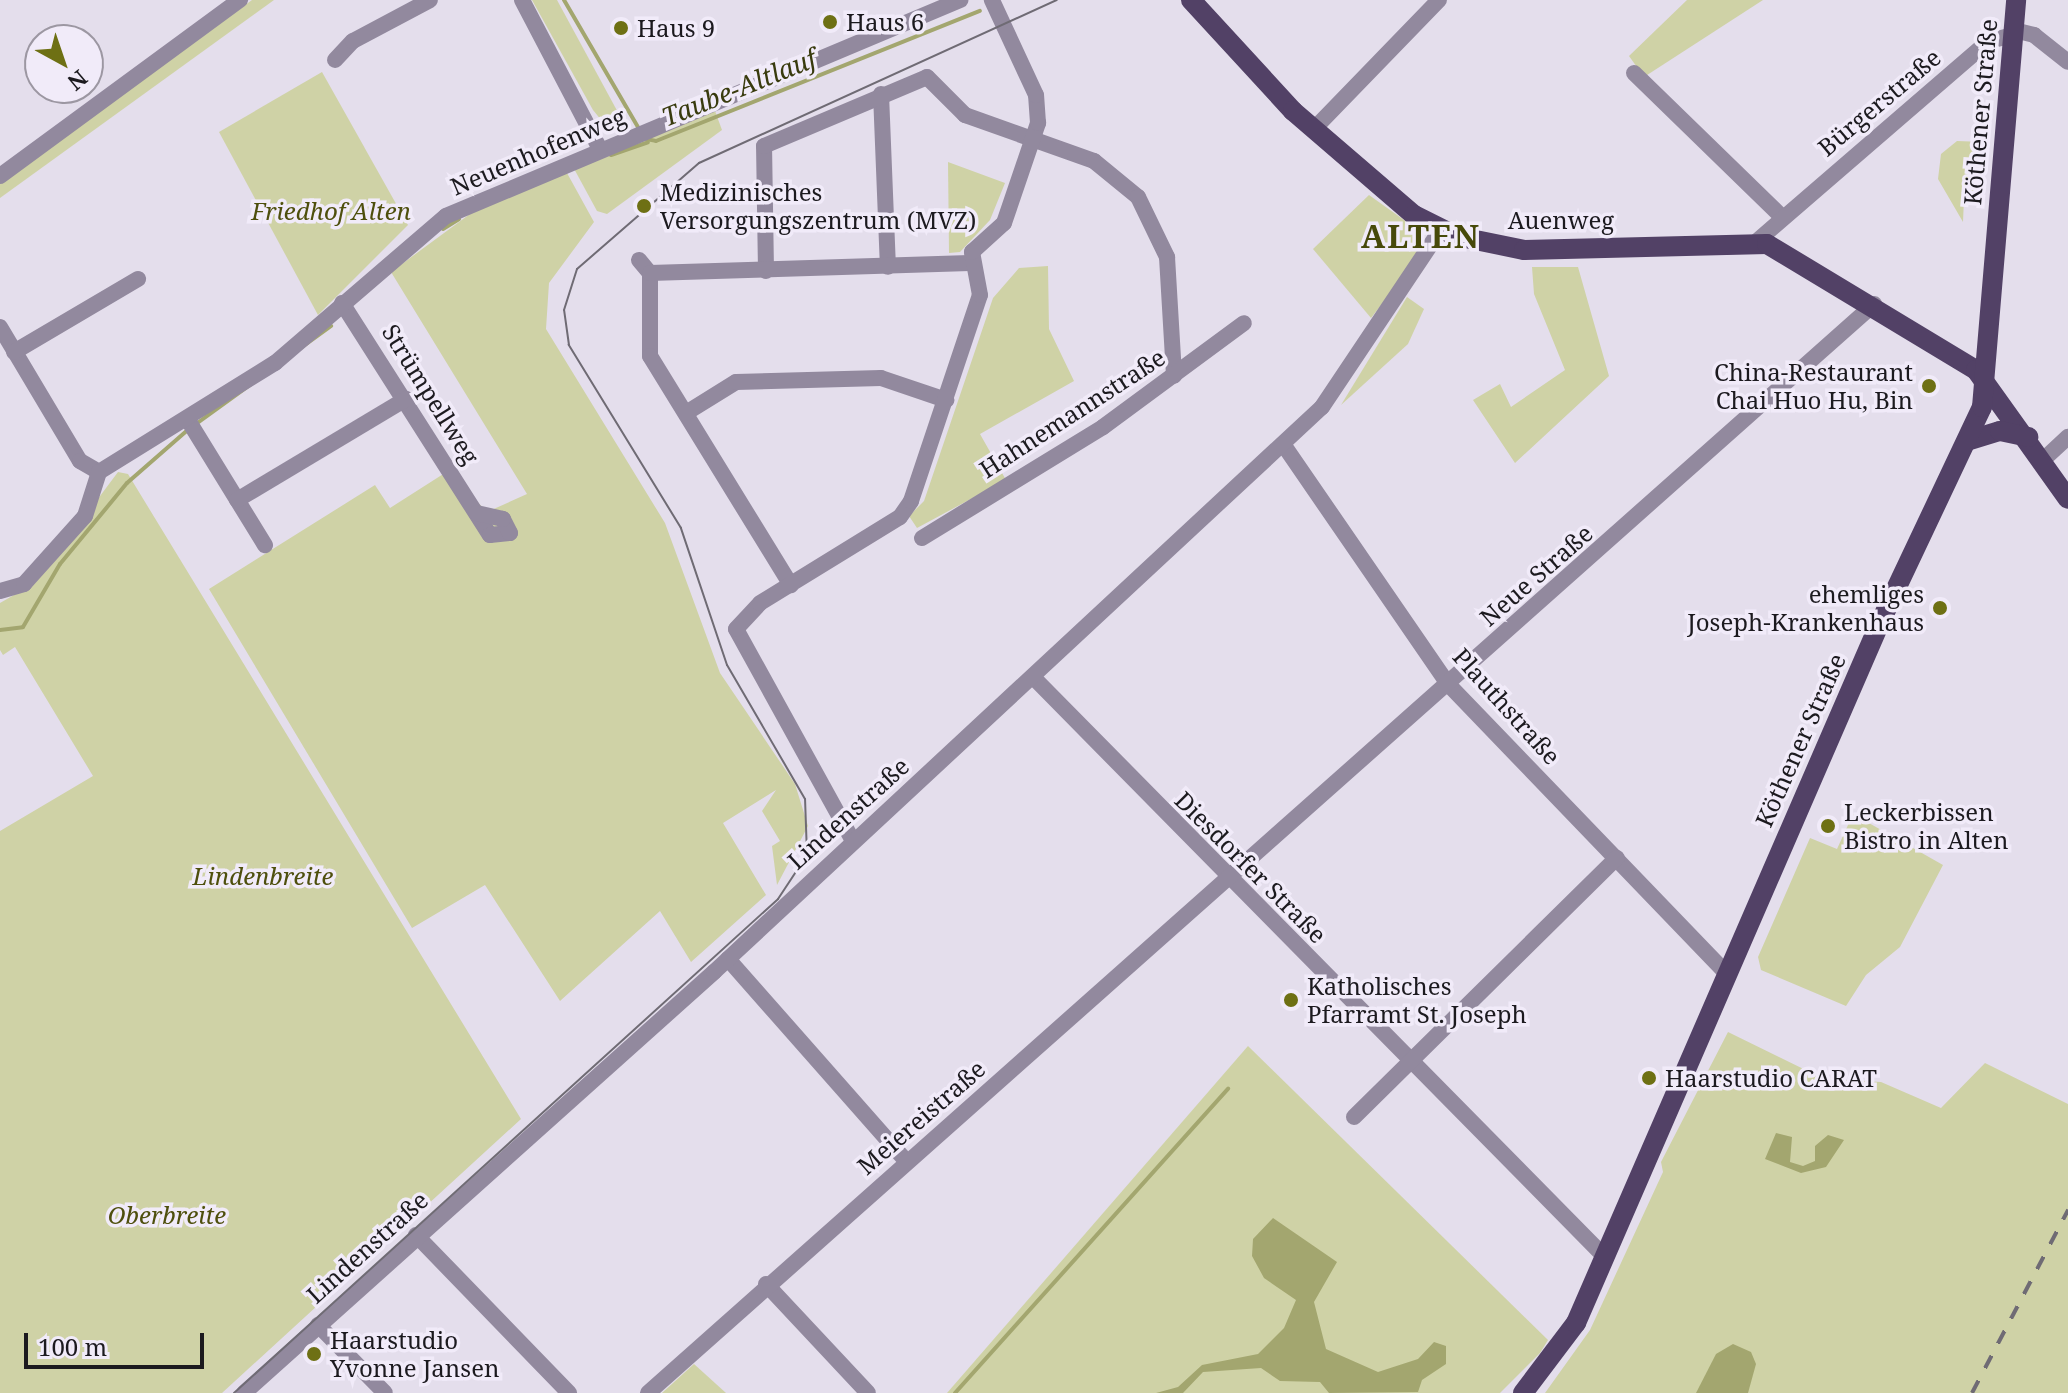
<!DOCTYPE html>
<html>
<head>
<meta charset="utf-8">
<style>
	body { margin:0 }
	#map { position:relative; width:2068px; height:1393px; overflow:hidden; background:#e4deec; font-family:"Noto Serif",serif }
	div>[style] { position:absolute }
	.green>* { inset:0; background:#cfd2a6 }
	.water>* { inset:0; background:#a3a66f }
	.stream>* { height:4px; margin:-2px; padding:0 2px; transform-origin:2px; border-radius:2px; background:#a3a66f }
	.minor>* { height:16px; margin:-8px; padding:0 8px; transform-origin:8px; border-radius:8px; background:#92899e }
	.major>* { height:20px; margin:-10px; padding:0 10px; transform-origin:10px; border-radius:10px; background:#524166 }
	.tram>* { height:2px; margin:-1px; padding:0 1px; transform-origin:1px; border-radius:1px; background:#6f6b74 }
	.rail>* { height:4px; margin-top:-2px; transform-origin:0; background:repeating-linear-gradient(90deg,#6f6b74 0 14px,transparent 0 28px) }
	.dots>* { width:22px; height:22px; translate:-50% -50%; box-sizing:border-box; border:4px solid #f1ebf9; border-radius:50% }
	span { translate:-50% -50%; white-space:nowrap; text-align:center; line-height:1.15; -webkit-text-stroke:7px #f1ebf9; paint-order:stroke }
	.poi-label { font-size:24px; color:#1c1a1f }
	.left { translate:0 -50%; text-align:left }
	.right { translate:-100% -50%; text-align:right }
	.street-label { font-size:24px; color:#1c1a1f }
	.park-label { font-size:24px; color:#4e4f0d; font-style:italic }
	.water-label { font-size:26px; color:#393b0e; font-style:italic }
	.district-label { font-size:32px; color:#47490a; font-weight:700; letter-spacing:2px }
	.north { position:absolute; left:24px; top:24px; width:80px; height:80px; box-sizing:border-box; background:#f1ebf9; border:2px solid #9c97a2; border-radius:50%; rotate:140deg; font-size:22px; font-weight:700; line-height:32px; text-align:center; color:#1c1a1f }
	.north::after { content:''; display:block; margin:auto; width:28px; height:36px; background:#6e7014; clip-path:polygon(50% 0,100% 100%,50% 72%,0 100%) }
	.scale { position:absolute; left:24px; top:1333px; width:180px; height:36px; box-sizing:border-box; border:4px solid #1c1a1f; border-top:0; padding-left:10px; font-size:24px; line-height:28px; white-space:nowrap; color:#1c1a1f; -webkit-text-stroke:6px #f1ebf9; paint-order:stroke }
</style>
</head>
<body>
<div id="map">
	<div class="green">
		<i style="clip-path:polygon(252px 0,274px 0,0 198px,0 184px)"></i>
		<i style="clip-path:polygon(532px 0,557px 0,627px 129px,606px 126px,593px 110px)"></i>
		<i style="clip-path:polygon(1687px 0,1763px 0,1644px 77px,1629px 56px)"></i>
		<i style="clip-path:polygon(322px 72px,408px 225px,318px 315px,219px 132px)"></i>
		<i style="clip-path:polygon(715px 111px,722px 130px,607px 214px,597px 211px,572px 165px)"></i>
		<i style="clip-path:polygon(1957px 141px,1984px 142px,1984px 199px,1964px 199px,1963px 222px,1938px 179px,1941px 154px)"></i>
		<i style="clip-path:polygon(948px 162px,1005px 183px,990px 220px,960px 252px,949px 253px)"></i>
		<i style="clip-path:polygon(567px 173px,594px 222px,549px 283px,546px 329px,665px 523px,720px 673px,795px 784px,808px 826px,777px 885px,772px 846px,780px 841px,762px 811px,776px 790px,723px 823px,766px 895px,691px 962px,660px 911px,560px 1001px,485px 885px,412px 928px,209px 589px,375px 485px,390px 508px,448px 471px,487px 512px,527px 494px,391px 272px,474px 211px)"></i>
		<i style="clip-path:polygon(1369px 195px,1418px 230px,1423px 251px,1371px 318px,1313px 249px)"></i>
		<i style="clip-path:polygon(1048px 266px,1049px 329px,1074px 381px,980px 434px,1006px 480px,917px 528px,909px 516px,924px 501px,993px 298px,1019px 268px)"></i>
		<i style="clip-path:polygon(1532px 267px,1578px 267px,1609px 376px,1515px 463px,1473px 400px,1500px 384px,1511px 407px,1565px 370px,1534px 294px)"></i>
		<i style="clip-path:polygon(1407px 297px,1424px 309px,1408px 344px,1341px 405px)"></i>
		<i style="clip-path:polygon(118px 472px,128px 474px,521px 1119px,222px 1393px,0 1393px,0 831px,93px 776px,15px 647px,3px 655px,0 650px,0 603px,35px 583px)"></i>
		<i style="clip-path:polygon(1853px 814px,1943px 865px,1900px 947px,1866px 975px,1846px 1006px,1761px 970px,1758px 957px,1810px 838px,1837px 849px)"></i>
		<i style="clip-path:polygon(1728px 1032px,1824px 1079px,1881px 1082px,1941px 1108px,1985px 1063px,2068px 1104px,2068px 1393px,1545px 1393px,1590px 1330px,1663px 1172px,1661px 1162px)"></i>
		<i style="clip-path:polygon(1248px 1046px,1548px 1340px,1540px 1353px,1500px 1393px,947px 1393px)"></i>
		<i style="clip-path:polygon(694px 1364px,726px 1393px,662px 1393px)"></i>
	</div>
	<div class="water">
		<i style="clip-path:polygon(1776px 1133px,1792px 1137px,1790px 1162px,1803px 1166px,1815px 1161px,1815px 1146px,1828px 1135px,1844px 1140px,1826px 1167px,1801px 1173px,1765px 1159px)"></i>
		<i style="clip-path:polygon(1273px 1218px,1337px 1262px,1314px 1302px,1326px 1349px,1378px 1372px,1418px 1359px,1434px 1342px,1446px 1346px,1446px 1364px,1422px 1380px,1418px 1392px,1329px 1393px,1320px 1382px,1280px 1381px,1261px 1368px,1203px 1372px,1183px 1393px,1156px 1393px,1178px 1387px,1202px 1365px,1258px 1354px,1284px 1328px,1296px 1300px,1264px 1278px,1252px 1256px,1253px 1239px)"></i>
		<i style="clip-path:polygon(1733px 1344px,1751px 1352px,1756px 1364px,1748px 1393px,1696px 1393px,1716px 1354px)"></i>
	</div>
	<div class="stream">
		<i style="left:564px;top:0;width:149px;rotate:59.8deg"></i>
		<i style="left:646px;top:139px;width:10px;rotate:11deg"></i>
		<i style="left:656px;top:141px;width:349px;rotate:-21.9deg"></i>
		<i style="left:611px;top:155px;width:39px;rotate:-19deg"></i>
		<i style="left:443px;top:229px;width:19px;rotate:-32deg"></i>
		<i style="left:196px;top:424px;width:167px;rotate:-36deg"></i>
		<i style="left:0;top:630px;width:23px;rotate:-7deg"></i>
		<i style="left:23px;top:627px;width:73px;rotate:-59.6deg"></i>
		<i style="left:60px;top:564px;width:105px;rotate:-50.4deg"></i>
		<i style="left:127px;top:483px;width:82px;rotate:-41.1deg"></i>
		<i style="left:955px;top:1393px;width:409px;rotate:-48.1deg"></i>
	</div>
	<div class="minor">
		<i style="left:522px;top:0;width:168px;rotate:62.4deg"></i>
		<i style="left:2014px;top:30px;width:21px;rotate:14deg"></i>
		<i style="left:2034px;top:35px;width:43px;rotate:38.5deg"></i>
		<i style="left:335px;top:60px;width:26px;rotate:-47deg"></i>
		<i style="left:353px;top:41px;width:87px;rotate:-28deg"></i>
		<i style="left:1634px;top:73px;width:205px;rotate:44.2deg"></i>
		<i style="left:881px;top:94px;width:173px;rotate:87.7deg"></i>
		<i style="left:1313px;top:130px;width:181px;rotate:-45.9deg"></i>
		<i style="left:0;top:176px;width:298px;rotate:-36.3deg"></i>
		<i style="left:1757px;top:241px;width:306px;rotate:-40.8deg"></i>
		<i style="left:1989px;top:41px;width:25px;rotate:-14deg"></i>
		<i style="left:639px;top:260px;width:17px;rotate:50deg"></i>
		<i style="left:766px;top:271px;width:125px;rotate:-90.9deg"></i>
		<i style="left:764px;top:146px;width:177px;rotate:-22.9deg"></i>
		<i style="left:927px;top:77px;width:54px;rotate:45deg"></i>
		<i style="left:965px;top:115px;width:137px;rotate:19.6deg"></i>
		<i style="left:1094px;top:161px;width:57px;rotate:39.3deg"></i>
		<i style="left:1138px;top:197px;width:67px;rotate:64.2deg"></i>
		<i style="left:1167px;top:257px;width:119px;rotate:86.6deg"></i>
		<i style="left:650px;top:273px;width:83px;rotate:90deg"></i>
		<i style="left:650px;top:356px;width:269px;rotate:58.4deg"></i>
		<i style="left:650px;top:273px;width:320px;rotate:-1.8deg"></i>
		<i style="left:342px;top:303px;width:275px;rotate:57.5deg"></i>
		<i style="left:490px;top:535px;width:20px;rotate:-6deg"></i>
		<i style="left:510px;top:533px;width:16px;rotate:-117deg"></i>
		<i style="left:503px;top:519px;width:27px;rotate:-167deg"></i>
		<i style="left:0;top:327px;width:156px;rotate:59.2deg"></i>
		<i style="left:80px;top:461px;width:22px;rotate:30deg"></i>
		<i style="left:14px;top:352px;width:144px;rotate:-30.5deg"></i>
		<i style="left:686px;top:413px;width:59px;rotate:-31.8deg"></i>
		<i style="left:736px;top:382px;width:145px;rotate:-1.6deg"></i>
		<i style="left:881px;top:378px;width:69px;rotate:18.7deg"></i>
		<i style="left:188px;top:420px;width:147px;rotate:58.4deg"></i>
		<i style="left:1283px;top:444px;width:291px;rotate:55.5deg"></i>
		<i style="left:1448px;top:684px;width:402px;rotate:46.1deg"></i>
		<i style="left:2043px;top:460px;width:34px;rotate:-43deg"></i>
		<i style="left:99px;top:472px;width:207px;rotate:-31.8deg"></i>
		<i style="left:275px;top:363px;width:225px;rotate:-40.7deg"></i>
		<i style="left:446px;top:216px;width:558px;rotate:-22.79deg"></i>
		<i style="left:237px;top:500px;width:197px;rotate:-30.9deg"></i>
		<i style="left:922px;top:538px;width:212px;rotate:-31.5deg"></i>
		<i style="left:1103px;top:427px;width:175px;rotate:-36.4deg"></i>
		<i style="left:0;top:591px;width:25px;rotate:-16deg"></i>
		<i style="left:24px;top:584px;width:91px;rotate:-48.1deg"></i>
		<i style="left:85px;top:516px;width:46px;rotate:-72.3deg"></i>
		<i style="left:1033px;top:677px;width:815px;rotate:45.4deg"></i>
		<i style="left:853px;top:841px;width:242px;rotate:-118.9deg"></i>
		<i style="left:736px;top:629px;width:35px;rotate:-47deg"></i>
		<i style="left:760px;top:603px;width:164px;rotate:-31.6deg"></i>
		<i style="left:900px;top:517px;width:19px;rotate:-55deg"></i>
		<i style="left:911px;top:501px;width:217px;rotate:-71.5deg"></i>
		<i style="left:980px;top:295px;width:44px;rotate:-100.5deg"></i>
		<i style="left:972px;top:252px;width:43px;rotate:-42.2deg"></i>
		<i style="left:1004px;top:223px;width:106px;rotate:-71.2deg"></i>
		<i style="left:1038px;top:123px;width:28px;rotate:-94deg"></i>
		<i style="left:1036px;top:95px;width:105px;rotate:-114.9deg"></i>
		<i style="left:728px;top:959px;width:269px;rotate:48.6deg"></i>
		<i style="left:1354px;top:1117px;width:369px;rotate:-44.6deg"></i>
		<i style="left:416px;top:1235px;width:220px;rotate:45.9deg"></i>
		<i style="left:766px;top:1284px;width:149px;rotate:46.9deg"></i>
		<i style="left:318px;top:1325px;width:95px;rotate:45.4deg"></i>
		<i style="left:244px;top:1393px;width:631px;rotate:-41.85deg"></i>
		<i style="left:714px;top:972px;width:830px;rotate:-42.9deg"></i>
		<i style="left:1322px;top:407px;width:214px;rotate:-56.2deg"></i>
		<i style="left:648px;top:1393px;width:1640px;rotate:-41.61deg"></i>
	</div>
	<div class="major">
		<i style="left:1191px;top:0;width:151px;rotate:47.4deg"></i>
		<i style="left:1293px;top:111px;width:160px;rotate:40.7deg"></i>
		<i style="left:1414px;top:215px;width:47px;rotate:26.6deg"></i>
		<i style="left:1456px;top:236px;width:69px;rotate:11.6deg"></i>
		<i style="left:1524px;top:250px;width:243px;rotate:-1.4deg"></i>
		<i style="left:1767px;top:244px;width:244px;rotate:31.1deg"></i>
		<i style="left:1976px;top:370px;width:158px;rotate:54.5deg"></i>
		<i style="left:1967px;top:441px;width:34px;rotate:-17deg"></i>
		<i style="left:2000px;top:431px;width:29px;rotate:12deg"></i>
		<i style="left:1523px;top:1393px;width:88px;rotate:-52.9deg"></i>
		<i style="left:1576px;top:1323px;width:759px;rotate:-66.54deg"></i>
		<i style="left:1878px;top:627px;width:243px;rotate:-64.7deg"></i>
		<i style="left:1982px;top:407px;width:408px;rotate:-85.2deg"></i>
	</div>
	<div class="tram">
		<i style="left:234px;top:1393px;width:735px;rotate:-42.24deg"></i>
		<i style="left:778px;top:899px;width:53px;rotate:-56.6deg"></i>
		<i style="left:807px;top:855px;width:56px;rotate:-92deg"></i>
		<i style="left:805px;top:799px;width:155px;rotate:-120.2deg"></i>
		<i style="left:727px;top:665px;width:145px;rotate:-108.6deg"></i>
		<i style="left:681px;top:528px;width:215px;rotate:-121.5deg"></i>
		<i style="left:569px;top:345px;width:35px;rotate:-98deg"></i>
		<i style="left:564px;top:310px;width:43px;rotate:-72.4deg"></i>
		<i style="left:577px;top:269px;width:162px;rotate:-41deg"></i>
		<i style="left:699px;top:163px;width:393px;rotate:-24.5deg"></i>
	</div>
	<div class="rail">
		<i style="left:1972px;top:1393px;width:207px;rotate:-62.3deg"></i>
	</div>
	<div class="dots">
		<i style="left:830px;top:22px;background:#6e7014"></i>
		<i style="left:621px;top:28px;background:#6e7014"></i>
		<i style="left:644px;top:206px;background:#6e7014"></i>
		<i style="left:1929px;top:386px;background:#6e7014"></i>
		<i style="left:1940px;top:608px;background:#6e7014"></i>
		<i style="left:1828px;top:826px;background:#6e7014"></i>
		<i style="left:1291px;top:1000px;background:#6e7014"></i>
		<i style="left:1649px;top:1078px;background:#6e7014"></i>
		<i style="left:314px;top:1354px;background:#6e7014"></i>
	</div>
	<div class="poi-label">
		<span class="left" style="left:846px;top:22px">Haus 6</span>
		<span class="left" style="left:637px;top:28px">Haus 9</span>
		<span class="left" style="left:660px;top:206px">Medizinisches<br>Versorgungszentrum (MVZ)</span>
		<span class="right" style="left:1913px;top:386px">China-Restaurant<br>Chai Huo Hu, Bin</span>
		<span class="right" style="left:1924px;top:608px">ehemliges<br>Joseph-Krankenhaus</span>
		<span class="left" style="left:1844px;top:826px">Leckerbissen<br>Bistro in Alten</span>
		<span class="left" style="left:1307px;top:1000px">Katholisches<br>Pfarramt St. Joseph</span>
		<span class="left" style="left:1665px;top:1078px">Haarstudio CARAT</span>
		<span class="left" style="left:330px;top:1354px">Haarstudio<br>Yvonne Jansen</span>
	</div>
	<div class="street-label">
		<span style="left:1879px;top:102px;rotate:-40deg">Bürgerstraße</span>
		<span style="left:1980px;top:112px;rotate:-85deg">Köthener Straße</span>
		<span style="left:538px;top:151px;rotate:-23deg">Neuenhofenweg</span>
		<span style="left:1561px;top:220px">Auenweg</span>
		<span style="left:431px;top:394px;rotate:58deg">Strümpellweg</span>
		<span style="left:1072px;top:413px;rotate:-33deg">Hahnemannstraße</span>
		<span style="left:1536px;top:575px;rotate:-41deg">Neue Straße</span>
		<span style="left:1507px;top:706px;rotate:48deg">Plauthstraße</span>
		<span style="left:1800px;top:740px;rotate:-66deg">Köthener Straße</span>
		<span style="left:848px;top:813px;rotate:-42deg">Lindenstraße</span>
		<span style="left:1251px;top:867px;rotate:45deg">Diesdorfer Straße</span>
		<span style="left:921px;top:1117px;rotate:-41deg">Meiereistraße</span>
		<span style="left:367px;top:1247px;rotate:-42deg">Lindenstraße</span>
	</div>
	<div class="park-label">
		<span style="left:331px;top:211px">Friedhof Alten</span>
		<span style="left:263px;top:876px">Lindenbreite</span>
		<span style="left:167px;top:1215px">Oberbreite</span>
	</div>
	<div class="water-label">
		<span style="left:739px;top:88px;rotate:-22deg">Taube-Altlauf</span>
	</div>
	<div class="district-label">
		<span style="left:1421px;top:236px">ALTEN</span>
	</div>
	<div class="north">N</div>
	<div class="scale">100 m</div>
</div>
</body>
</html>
